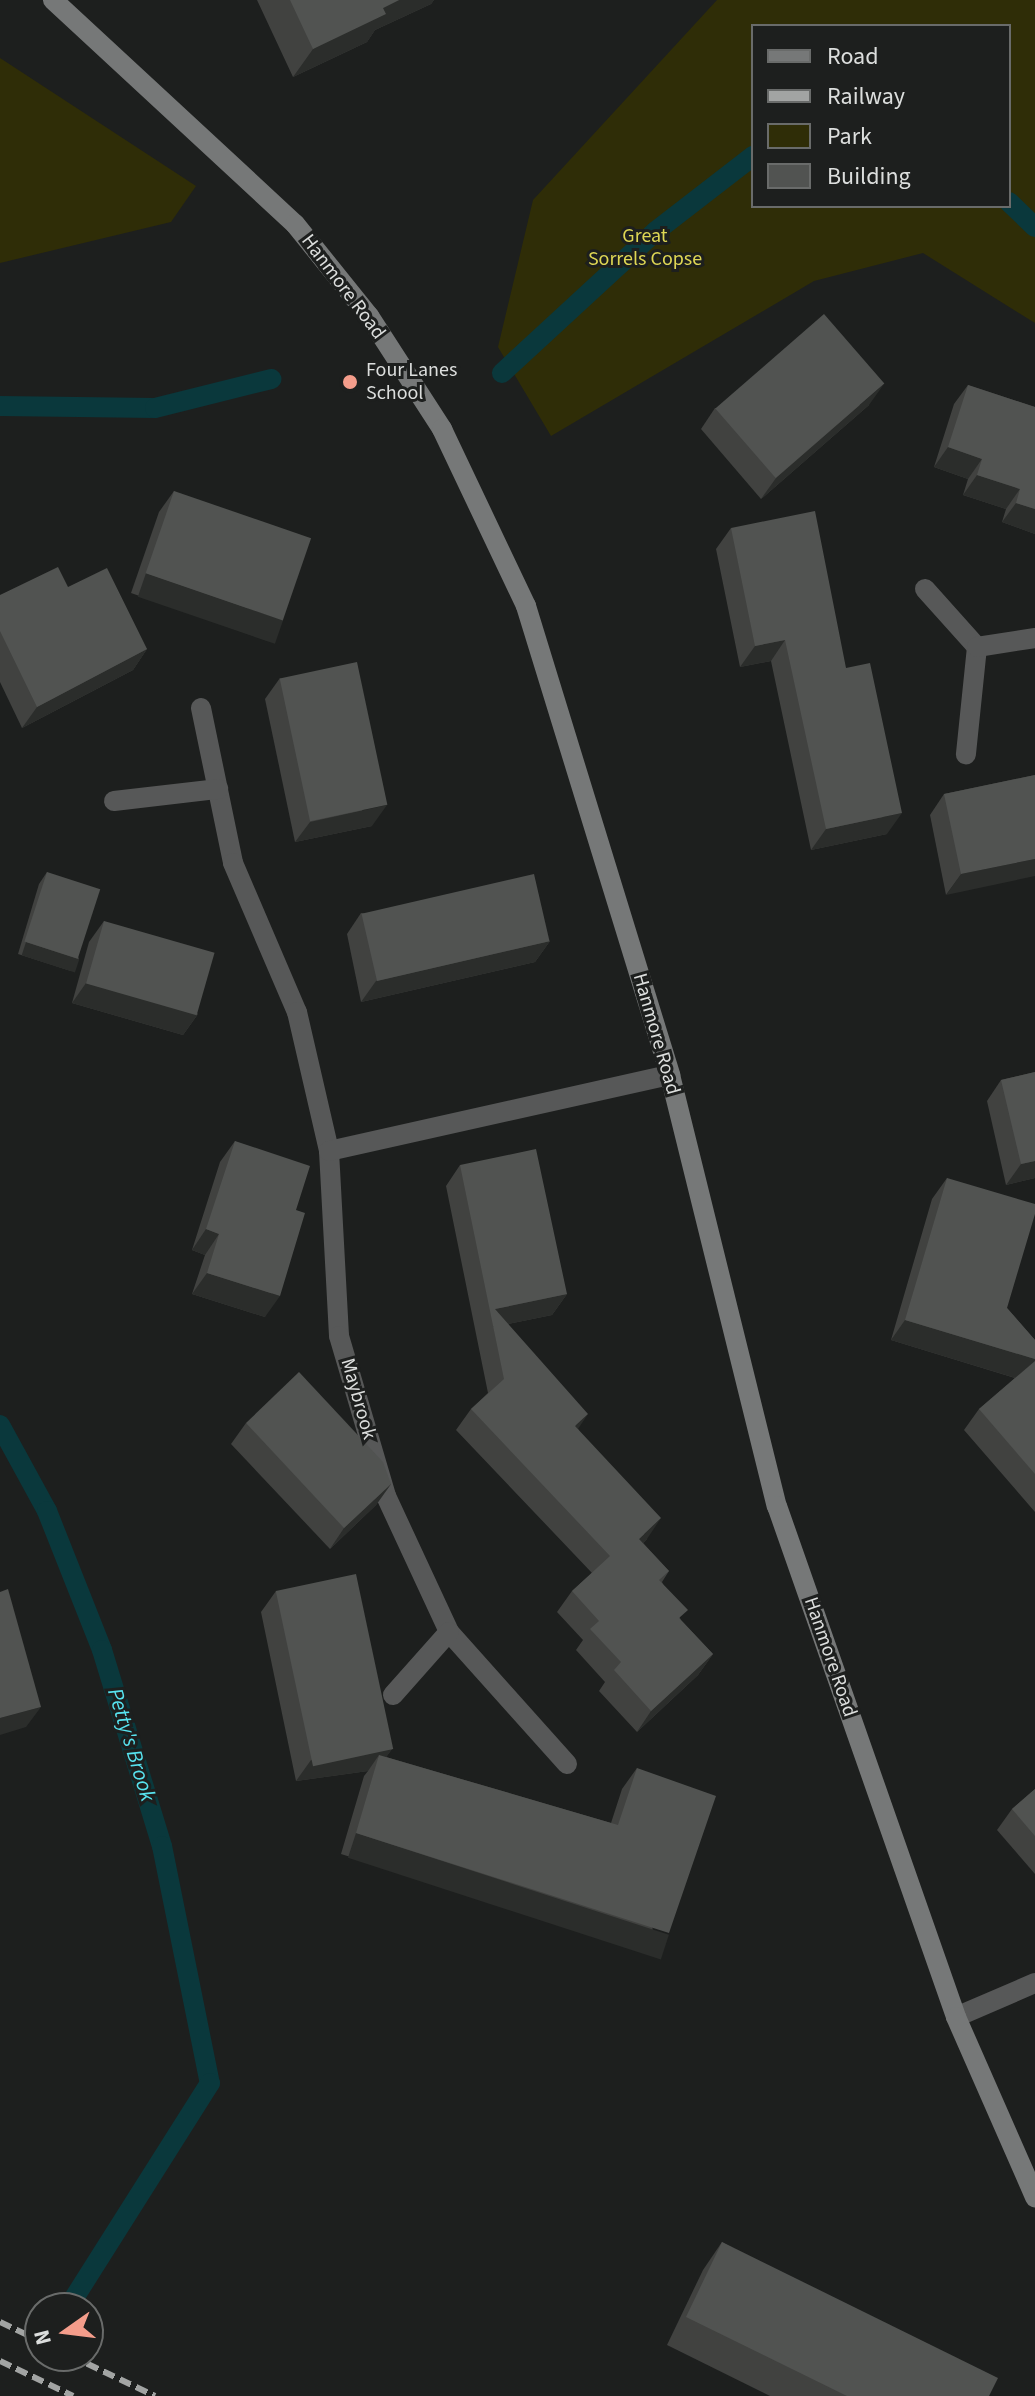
<!DOCTYPE html>
<html>
<head>
<meta charset="utf-8">
<style>
	body { margin:0 }
	#map { position:relative; width:1035px; height:2396px; overflow:hidden; background:#1d1f1e; font-family:"Source Sans 3",sans-serif }
	div>[style] { position:absolute }
	.green>* { inset:0; background:#2f2d07 }
	.stream>* { height:20px; margin:-10px; padding:0 10px; transform-origin:10px; border-radius:10px; background:#0a383c }
	.street>* { height:20px; margin:-10px; padding:0 10px; transform-origin:10px; border-radius:10px; background:#575858 }
	.secondary>* { height:20px; margin:-10px; padding:0 10px; transform-origin:10px; border-radius:10px; background:#767878 }
	.rail>* { height:6px; margin-top:-3px; transform-origin:0; background:repeating-linear-gradient(90deg,#a2a4a3 0 12px,transparent 0 18px) }
	.wall>* { inset:0; background:#414240 }
	.shaded-wall>* { inset:0; background:#2b2d2b; transform-origin:0 0 }
	.building>* { inset:0; background:#515351; transform-origin:0 0 }
	.dots>* { width:22px; height:22px; translate:-50% -50%; box-sizing:border-box; border:4px solid #1d1f1e; border-radius:50% }
	span { translate:-50% -50%; white-space:nowrap; text-align:center; line-height:1.15; -webkit-text-stroke:6px #1d1f1e; paint-order:stroke }
	.park-label { font-size:20px; color:#ded654 }
	.street-label { font-size:20px; color:#dcdedd }
	.poi-label { font-size:20px; color:#dcdedd }
	.left { translate:0 -50%; text-align:left }
	.water-label { font-size:22px; color:#57e3ef; font-style:italic }
	.legend { position:absolute; left:751px; top:24px; width:260px; height:184px; box-sizing:border-box; background:#1d1f1e; border:2px solid #696b6a; margin:0; padding:10px 14px; list-style:none; font-size:24px; color:#dcdedd }
	.legend li { display:flex; align-items:center; gap:16px; height:40px }
	.legend b { width:40px; border:2px solid #696b6a }
	.north { position:absolute; left:24px; top:2292px; width:80px; height:80px; box-sizing:border-box; background:#1d1f1e; border:2px solid #696b6a; border-radius:50%; rotate:256deg; font-size:22px; font-weight:700; line-height:32px; text-align:center; color:#dcdedd }
	.north::after { content:''; display:block; margin:auto; width:28px; height:36px; background:#f49d8b; clip-path:polygon(50% 0,100% 100%,50% 72%,0 100%) }
</style>
</head>
<body>
<div id="map">
	<div class="green">
		<i style="clip-path:polygon(evenodd,717px 0,1035px 0,1035px 323px,923px 253px,814px 281px,551px 436px,498px 347px,533px 200px,717px 0,753px 26px,1009px 26px,1009px 206px,753px 206px,753px 26px)"></i>
		<i style="clip-path:polygon(0 58px,196px 186px,171px 222px,0 263px)"></i>
	</div>
	<div class="stream">
		<i style="left:1009px;top:202px;width:36px;rotate:44deg"></i>
		<i style="left:502px;top:373px;width:209px;rotate:-42.7deg"></i>
		<i style="left:656px;top:231px;width:123px;rotate:-37.7deg"></i>
		<i style="left:0;top:406px;width:155px;rotate:0.7deg"></i>
		<i style="left:155px;top:408px;width:120px;rotate:-14deg"></i>
		<i style="left:0;top:1425px;width:98px;rotate:61.3deg"></i>
		<i style="left:47px;top:1511px;width:149px;rotate:68.4deg"></i>
		<i style="left:102px;top:1650px;width:205px;rotate:73deg"></i>
		<i style="left:162px;top:1846px;width:242px;rotate:78.6deg"></i>
		<i style="left:210px;top:2083px;width:266px;rotate:122.3deg"></i>
	</div>
	<div class="street">
		<i style="left:925px;top:589px;width:78px;rotate:48.1deg"></i>
		<i style="left:977px;top:647px;width:108px;rotate:95.9deg"></i>
		<i style="left:977px;top:647px;width:59px;rotate:-8.8deg"></i>
		<i style="left:201px;top:708px;width:158px;rotate:78.3deg"></i>
		<i style="left:233px;top:863px;width:162px;rotate:66.8deg"></i>
		<i style="left:297px;top:1012px;width:143px;rotate:77deg"></i>
		<i style="left:329px;top:1151px;width:185px;rotate:86.9deg"></i>
		<i style="left:339px;top:1336px;width:167px;rotate:73.6deg"></i>
		<i style="left:386px;top:1496px;width:150px;rotate:65.1deg"></i>
		<i style="left:449px;top:1632px;width:177px;rotate:48.2deg"></i>
		<i style="left:114px;top:801px;width:105px;rotate:-6.6deg"></i>
		<i style="left:329px;top:1151px;width:349px;rotate:-12.6deg"></i>
		<i style="left:393px;top:1695px;width:84px;rotate:-48.4deg"></i>
		<i style="left:956px;top:2017px;width:86px;rotate:-23.3deg"></i>
	</div>
	<div class="secondary">
		<i style="left:53px;top:0;width:330px;rotate:42.8deg"></i>
		<i style="left:295px;top:224px;width:118px;rotate:51.2deg"></i>
		<i style="left:369px;top:316px;width:135px;rotate:57.1deg"></i>
		<i style="left:442px;top:429px;width:196px;rotate:64.6deg"></i>
		<i style="left:526px;top:606px;width:491px;rotate:72.9deg"></i>
		<i style="left:670px;top:1075px;width:444px;rotate:76.1deg"></i>
		<i style="left:777px;top:1506px;width:541px;rotate:70.69deg"></i>
		<i style="left:956px;top:2017px;width:197px;rotate:66.3deg"></i>
	</div>
	<div class="rail">
		<i style="left:0;top:2322px;width:44px;rotate:25.4deg"></i>
		<i style="left:71px;top:2356px;width:93px;rotate:25.5deg"></i>
		<i style="left:0;top:2361px;width:81px;rotate:25.6deg"></i>
	</div>
	<div class="wall">
		<i style="clip-path:polygon(257px 0,434px 0,431px 4px,375px 30px,367px 42px,293px 77px)"></i>
		<i style="clip-path:polygon(968px 385px,1035px 407px,1035px 534px,1002px 522px,1006px 509px,963px 495px,968px 479px,934px 467px,954px 404px)"></i>
		<i style="clip-path:polygon(869px 405px,761px 499px,701px 429px,715px 408px)"></i>
		<i style="clip-path:polygon(174px 491px,268px 641px,131px 593px,159px 512px)"></i>
		<i style="clip-path:polygon(731px 528px,846px 668px,887px 834px,811px 850px,771px 661px,740px 667px,716px 549px)"></i>
		<i style="clip-path:polygon(68px 587px,147px 649px,133px 670px,22px 728px,0 682px,0 595px)"></i>
		<i style="clip-path:polygon(280px 678px,372px 826px,295px 842px,265px 699px)"></i>
		<i style="clip-path:polygon(1035px 775px,946px 895px,930px 815px,944px 794px)"></i>
		<i style="clip-path:polygon(47px 872px,79px 959px,71px 971px,18px 954px,39px 884px)"></i>
		<i style="clip-path:polygon(361px 913px,550px 941px,535px 962px,361px 1002px,347px 934px)"></i>
		<i style="clip-path:polygon(104px 921px,198px 1014px,183px 1035px,72px 1003px,89px 942px)"></i>
		<i style="clip-path:polygon(1035px 1072px,1035px 1178px,1006px 1185px,987px 1101px,1001px 1080px)"></i>
		<i style="clip-path:polygon(235px 1141px,296px 1210px,265px 1317px,192px 1294px,205px 1255px,192px 1250px,220px 1162px)"></i>
		<i style="clip-path:polygon(460px 1165px,567px 1294px,552px 1315px,508px 1324px,578px 1429px,647px 1539px,643px 1543px,669px 1571px,662px 1582px,681px 1620px,713px 1654px,698px 1675px,637px 1732px,599px 1691px,605px 1682px,576px 1650px,583px 1640px,557px 1612px,572px 1591px,592px 1573px,456px 1430px,471px 1409px,488px 1393px,446px 1186px)"></i>
		<i style="clip-path:polygon(947px 1178px,1007px 1308px,1035px 1340px,1035px 1512px,964px 1430px,979px 1409px,1015px 1378px,891px 1340px,932px 1199px)"></i>
		<i style="clip-path:polygon(246px 1423px,391px 1484px,376px 1505px,330px 1549px,231px 1444px)"></i>
		<i style="clip-path:polygon(276px 1591px,392px 1749px,386px 1757px,611px 1823px,622px 1789px,637px 1768px,655px 1954px,341px 1854px,364px 1776px,368px 1771px,296px 1781px,261px 1612px)"></i>
		<i style="clip-path:polygon(1035px 1789px,1035px 1874px,997px 1830px,1012px 1809px)"></i>
		<i style="clip-path:polygon(722px 2242px,989px 2396px,770px 2396px,667px 2345px,703px 2270px)"></i>
	</div>
	<div class="shaded-wall">
		<i style="clip-path:polygon(399px 0,434px 0,431px 4px,375px 30px,367px 42px,293px 77px,313px 49px,383px 8px)"></i>
		<i style="clip-path:polygon(884px 384px,869px 405px,761px 499px,776px 478px)"></i>
		<i style="clip-path:polygon(948px 447px,982px 459px,968px 479px,934px 467px)"></i>
		<i style="clip-path:polygon(977px 475px,1020px 489px,1006px 509px,963px 495px)"></i>
		<i style="clip-path:polygon(1016px 503px,1035px 509px,1035px 534px,1002px 522px)"></i>
		<i style="left:146px;top:573px;width:145px;height:25px;rotate:19deg"></i>
		<i style="clip-path:polygon(785px 640px,771px 661px,740px 667px,755px 646px)"></i>
		<i style="clip-path:polygon(147px 649px,133px 670px,22px 728px,37px 707px)"></i>
		<i style="clip-path:polygon(387px 805px,372px 826px,295px 842px,310px 822px)"></i>
		<i style="clip-path:polygon(902px 813px,887px 834px,811px 850px,826px 829px)"></i>
		<i style="clip-path:polygon(1035px 859px,1035px 876px,946px 895px,961px 874px)"></i>
		<i style="clip-path:polygon(550px 941px,535px 962px,361px 1002px,376px 981px)"></i>
		<i style="left:26px;top:942px;width:56px;height:14px;rotate:18deg"></i>
		<i style="clip-path:polygon(86px 983px,198px 1014px,183px 1035px,72px 1003px)"></i>
		<i style="clip-path:polygon(1035px 1161px,1035px 1178px,1006px 1185px,1021px 1164px)"></i>
		<i style="clip-path:polygon(206px 1229px,219px 1234px,205px 1255px,192px 1250px)"></i>
		<i style="clip-path:polygon(207px 1273px,280px 1296px,265px 1317px,192px 1294px)"></i>
		<i style="clip-path:polygon(567px 1294px,552px 1315px,493px 1327px,495px 1309px)"></i>
		<i style="clip-path:polygon(905px 1320px,1035px 1359px,1035px 1362px,1022px 1380px,891px 1340px)"></i>
		<i style="clip-path:polygon(588px 1414px,574px 1435px,575px 1426px)"></i>
		<i style="clip-path:polygon(391px 1484px,376px 1505px,330px 1549px,344px 1528px)"></i>
		<i style="clip-path:polygon(661px 1518px,647px 1539px,625px 1560px,639px 1539px)"></i>
		<i style="clip-path:polygon(713px 1654px,698px 1675px,637px 1732px,651px 1711px)"></i>
		<i style="clip-path:polygon(41px 1707px,26px 1727px,0 1735px,0 1718px)"></i>
		<i style="clip-path:polygon(392px 1749px,377px 1770px,379px 1755px,368px 1771px,296px 1781px,311px 1760px)"></i>
		<i style="left:356px;top:1833px;width:329px;height:26px;rotate:18deg"></i>
	</div>
	<div class="building">
		<i style="clip-path:polygon(290px 0,399px 0,383px 8px,386px 14px,313px 49px)"></i>
		<i style="left:824px;top:314px;width:92px;height:144px;rotate:49deg"></i>
		<i style="clip-path:polygon(968px 385px,1035px 407px,1035px 509px,1016px 503px,1020px 489px,977px 475px,982px 459px,948px 447px)"></i>
		<i style="left:174px;top:491px;width:145px;height:87px;rotate:19deg"></i>
		<i style="clip-path:polygon(815px 511px,846px 668px,870px 663px,902px 813px,826px 829px,785px 640px,755px 646px,731px 528px)"></i>
		<i style="clip-path:polygon(58px 567px,68px 587px,107px 568px,147px 649px,37px 707px,0 631px,0 595px)"></i>
		<i style="left:357px;top:662px;width:146px;height:79px;rotate:78deg"></i>
		<i style="clip-path:polygon(1035px 775px,1035px 859px,961px 874px,944px 794px)"></i>
		<i style="left:47px;top:872px;width:56px;height:73px;rotate:18deg"></i>
		<i style="left:534px;top:874px;width:69px;height:177px;rotate:77deg"></i>
		<i style="left:104px;top:921px;width:115px;height:65px;rotate:16deg"></i>
		<i style="clip-path:polygon(1035px 1072px,1035px 1161px,1021px 1164px,1001px 1080px)"></i>
		<i style="clip-path:polygon(235px 1141px,310px 1166px,296px 1210px,305px 1213px,280px 1296px,207px 1273px,219px 1234px,206px 1229px)"></i>
		<i style="clip-path:polygon(536px 1149px,567px 1294px,495px 1309px,588px 1414px,575px 1426px,661px 1518px,639px 1539px,669px 1571px,659px 1580px,688px 1610px,679px 1618px,713px 1654px,651px 1711px,614px 1670px,621px 1662px,590px 1629px,599px 1621px,572px 1591px,610px 1556px,471px 1409px,504px 1379px,460px 1165px)"></i>
		<i style="clip-path:polygon(947px 1178px,1035px 1204px,1035px 1214px,1007px 1308px,1035px 1340px,1035px 1359px,905px 1320px)"></i>
		<i style="clip-path:polygon(1035px 1361px,1035px 1474px,979px 1409px)"></i>
		<i style="clip-path:polygon(299px 1372px,383px 1462px,391px 1484px,344px 1528px,246px 1423px)"></i>
		<i style="left:356px;top:1574px;width:179px;height:82px;rotate:78deg"></i>
		<i style="clip-path:polygon(8px 1589px,41px 1707px,0 1718px,0 1592px)"></i>
		<i style="clip-path:polygon(379px 1755px,618px 1825px,637px 1768px,716px 1796px,669px 1933px,356px 1833px)"></i>
		<i style="clip-path:polygon(1035px 1789px,1035px 1836px,1012px 1809px)"></i>
		<i style="clip-path:polygon(722px 2242px,998px 2378px,989px 2396px,847px 2396px,686px 2317px)"></i>
	</div>
	<div class="dots">
		<i style="left:350px;top:382px;background:#f49d8b"></i>
	</div>
	<div class="park-label">
		<span style="left:645px;top:248px">Great<br>Sorrels Copse</span>
	</div>
	<div class="street-label">
		<span style="left:343px;top:287px;rotate:53deg">Hanmore Road</span>
		<span style="left:656px;top:1034px;rotate:74deg">Hanmore Road</span>
		<span style="left:358px;top:1399px;rotate:74deg">Maybrook</span>
		<span style="left:830px;top:1657px;rotate:71deg">Hanmore Road</span>
	</div>
	<div class="poi-label">
		<span class="left" style="left:366px;top:382px">Four Lanes<br>School</span>
	</div>
	<div class="water-label">
		<span style="left:131px;top:1745px;rotate:73deg">Petty's Brook</span>
	</div>
	<ul class="legend">
	<li><b style="height:10px;background:#767878"></b>Road</li>
	<li><b style="height:10px;background:#a2a4a3"></b>Railway</li>
	<li><b style="height:22px;background:#2f2d07"></b>Park</li>
	<li><b style="height:22px;background:#515351"></b>Building</li>
	</ul>
	<div class="north">N</div>
</div>
</body>
</html>
